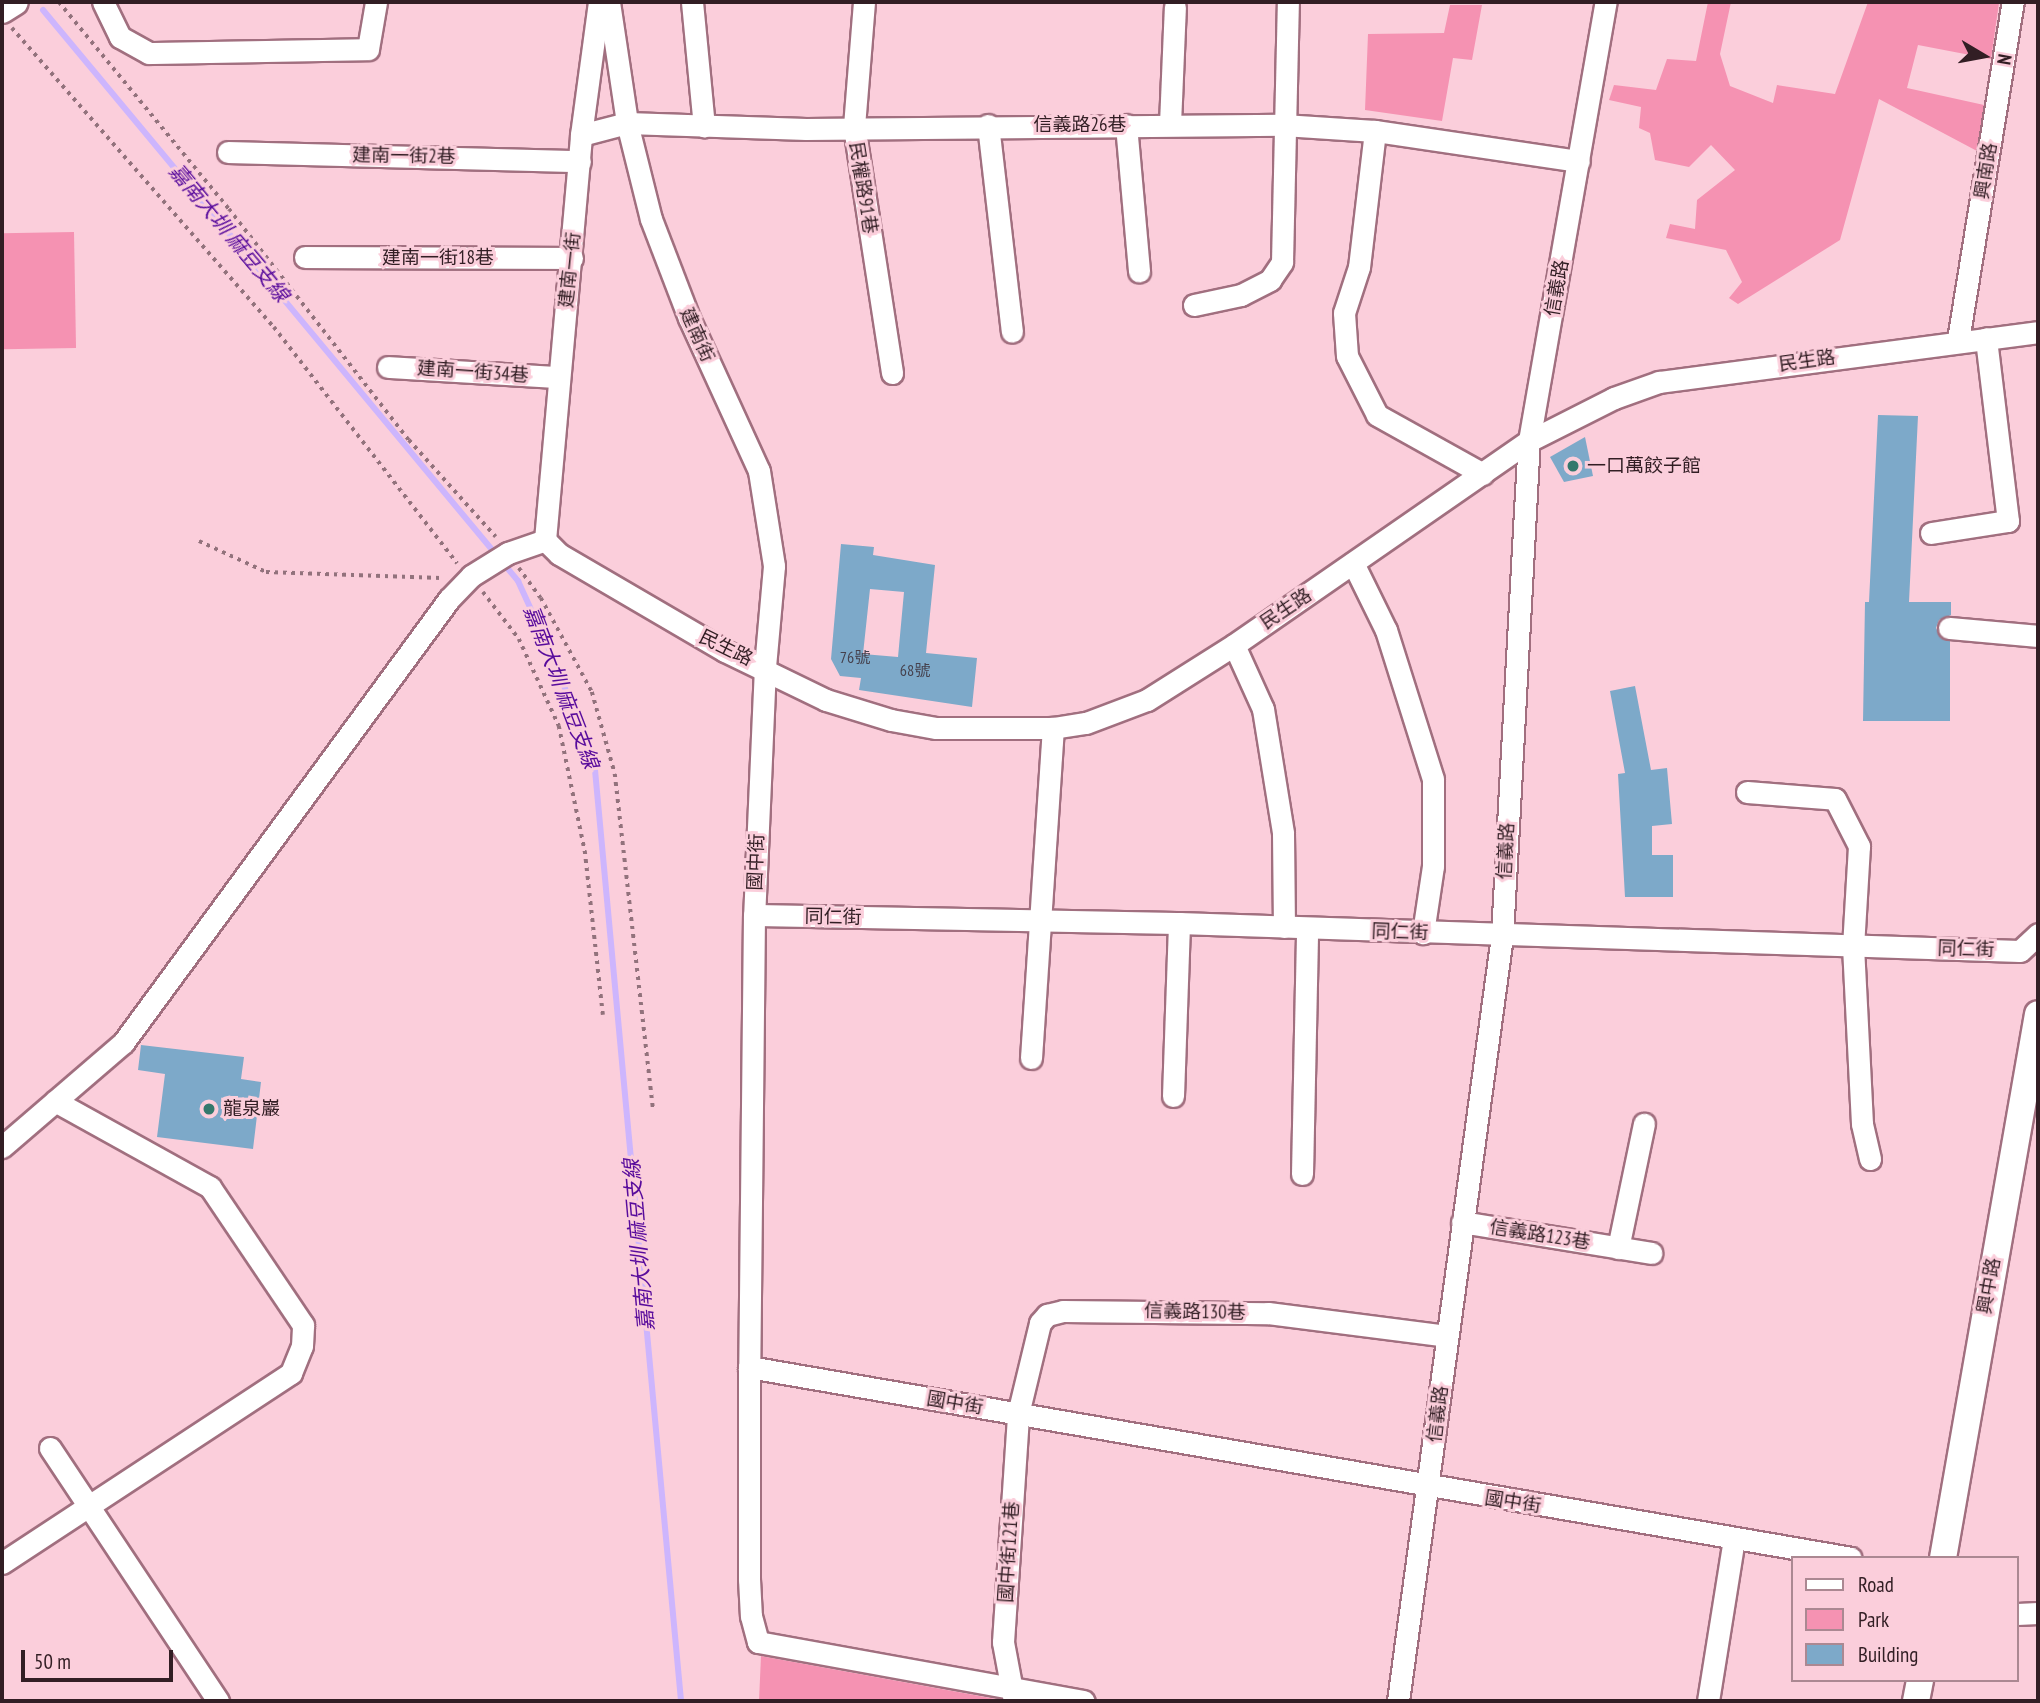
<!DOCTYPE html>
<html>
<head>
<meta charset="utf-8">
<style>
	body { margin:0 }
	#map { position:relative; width:2040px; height:1703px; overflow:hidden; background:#fbcedb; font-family:"PT Sans Narrow","Noto Sans TC",sans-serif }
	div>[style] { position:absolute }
	.green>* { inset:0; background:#f592b2; transform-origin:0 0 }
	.stream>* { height:6px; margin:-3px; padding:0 3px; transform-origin:3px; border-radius:3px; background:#cdb5fd }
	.building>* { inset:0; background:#7da9c9 }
	.path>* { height:3.5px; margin-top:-1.75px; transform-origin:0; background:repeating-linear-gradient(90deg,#92727c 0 3.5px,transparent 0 8.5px) }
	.roads { filter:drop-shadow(2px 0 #a16f7f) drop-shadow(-2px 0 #a16f7f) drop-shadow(0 2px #a16f7f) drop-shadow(0 -2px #a16f7f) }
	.minor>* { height:21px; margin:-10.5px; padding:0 10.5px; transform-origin:10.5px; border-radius:10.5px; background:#fff }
	.major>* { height:26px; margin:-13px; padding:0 13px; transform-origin:13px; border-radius:13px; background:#fff }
	.dots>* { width:19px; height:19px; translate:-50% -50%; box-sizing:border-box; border:4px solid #fbcedb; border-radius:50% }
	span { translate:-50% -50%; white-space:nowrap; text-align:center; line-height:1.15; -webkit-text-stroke:6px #fbcedb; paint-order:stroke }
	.number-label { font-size:16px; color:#45414d }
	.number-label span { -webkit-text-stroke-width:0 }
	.street-label { font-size:19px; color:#321e24 }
	.poi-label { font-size:19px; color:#321e24 }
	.left { translate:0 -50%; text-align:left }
	.water-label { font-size:21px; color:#580b9c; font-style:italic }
	.frame { position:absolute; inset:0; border:4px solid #321e24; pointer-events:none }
	.legend { position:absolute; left:1791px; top:1556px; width:228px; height:126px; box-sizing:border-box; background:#fbcedb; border:2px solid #ab8892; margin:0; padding:9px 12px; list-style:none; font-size:21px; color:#321e24 }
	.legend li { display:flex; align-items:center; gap:14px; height:35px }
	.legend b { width:35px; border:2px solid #ab8892 }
	.north { position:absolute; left:1949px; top:21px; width:70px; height:70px; -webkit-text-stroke:5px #fbcedb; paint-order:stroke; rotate:100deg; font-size:19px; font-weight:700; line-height:28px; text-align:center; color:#321e24 }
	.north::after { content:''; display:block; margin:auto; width:24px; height:32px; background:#321e24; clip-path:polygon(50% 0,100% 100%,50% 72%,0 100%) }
	.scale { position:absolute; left:21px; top:1650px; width:152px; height:32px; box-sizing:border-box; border:4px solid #321e24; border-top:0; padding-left:9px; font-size:21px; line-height:24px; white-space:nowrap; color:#321e24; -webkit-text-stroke:5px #fbcedb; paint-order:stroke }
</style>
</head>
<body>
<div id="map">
	<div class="green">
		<i style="clip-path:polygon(1708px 2px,1731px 2px,1720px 54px,1730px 86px,1773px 103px,1777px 85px,1835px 94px,1868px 2px,1999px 3px,1991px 59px,1918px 45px,1907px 88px,1984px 105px,1977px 151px,1879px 99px,1840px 240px,1738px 304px,1729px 298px,1742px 282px,1726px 250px,1666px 238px,1670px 224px,1695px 229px,1697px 200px,1735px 170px,1711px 145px,1689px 167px,1655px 160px,1650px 133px,1639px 128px,1641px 107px,1609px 100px,1614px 85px,1656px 90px,1667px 59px,1696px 61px)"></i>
		<i style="clip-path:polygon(1450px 5px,1482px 5px,1472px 60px,1453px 58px,1442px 121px,1365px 110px,1368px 34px,1444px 33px)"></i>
		<i style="left:74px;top:232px;width:116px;height:72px;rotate:89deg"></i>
		<i style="clip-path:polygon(761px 1656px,996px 1699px,996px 1701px,759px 1701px)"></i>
	</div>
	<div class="stream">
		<i style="left:43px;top:10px;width:743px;rotate:50.24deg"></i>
		<i style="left:518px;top:581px;width:91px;rotate:65.4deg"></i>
		<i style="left:556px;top:664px;width:113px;rotate:69.8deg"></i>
		<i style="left:595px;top:770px;width:935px;rotate:84.72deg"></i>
	</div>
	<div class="building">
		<i style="clip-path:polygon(1878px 415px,1918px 416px,1909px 602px,1951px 602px,1951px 615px,1939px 620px,1936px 628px,1941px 638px,1950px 641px,1950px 721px,1863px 721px,1865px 602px,1869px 602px)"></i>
		<i style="clip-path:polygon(1585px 437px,1593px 476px,1564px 482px,1550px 457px)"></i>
		<i style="clip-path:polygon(evenodd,841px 544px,874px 547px,873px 555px,935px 565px,926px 653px,977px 658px,972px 707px,859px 690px,861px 678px,840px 676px,831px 659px,841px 544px,870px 589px,904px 592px,898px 657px,863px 654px,870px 589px)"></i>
		<i style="clip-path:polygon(1635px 686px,1651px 770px,1667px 768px,1672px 824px,1652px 826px,1652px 855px,1673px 855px,1673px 897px,1625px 897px,1618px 774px,1625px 773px,1610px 691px)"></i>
		<i style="clip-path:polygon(141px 1045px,244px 1057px,241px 1079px,261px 1082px,253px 1149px,157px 1137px,165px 1074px,138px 1070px)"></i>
	</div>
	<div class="path">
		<i style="left:59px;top:2px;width:268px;rotate:50.6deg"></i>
		<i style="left:229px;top:209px;width:293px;rotate:52.1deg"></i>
		<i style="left:409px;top:440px;width:130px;rotate:48.1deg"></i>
		<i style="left:12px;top:28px;width:398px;rotate:48.8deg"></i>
		<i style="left:274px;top:327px;width:299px;rotate:52.2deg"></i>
		<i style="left:199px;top:541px;width:74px;rotate:24.8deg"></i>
		<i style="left:266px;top:572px;width:175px;rotate:2deg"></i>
		<i style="left:519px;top:568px;width:37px;rotate:54deg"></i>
		<i style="left:541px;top:598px;width:107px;rotate:61.5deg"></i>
		<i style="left:592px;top:692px;width:85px;rotate:74.3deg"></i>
		<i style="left:615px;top:774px;width:336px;rotate:83.5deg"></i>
		<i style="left:483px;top:592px;width:59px;rotate:52.5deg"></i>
		<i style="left:519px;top:639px;width:96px;rotate:65.3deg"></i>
		<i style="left:559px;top:726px;width:128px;rotate:78.3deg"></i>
		<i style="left:585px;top:851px;width:165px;rotate:83.7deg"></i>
	</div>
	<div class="roads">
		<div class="minor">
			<i style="left:103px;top:2px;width:39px;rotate:64deg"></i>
			<i style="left:120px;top:37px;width:33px;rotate:29deg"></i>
			<i style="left:149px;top:53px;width:219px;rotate:-1deg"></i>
			<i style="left:368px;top:49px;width:48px;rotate:-80.3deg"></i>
			<i style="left:609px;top:2px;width:122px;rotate:81.5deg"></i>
			<i style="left:627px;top:123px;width:99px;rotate:76deg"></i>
			<i style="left:651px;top:219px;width:106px;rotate:69deg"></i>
			<i style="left:689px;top:318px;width:168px;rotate:65.4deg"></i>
			<i style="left:759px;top:471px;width:96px;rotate:81deg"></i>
			<i style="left:774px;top:566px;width:101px;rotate:95.1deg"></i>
			<i style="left:765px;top:667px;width:248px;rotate:92.5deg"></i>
			<i style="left:754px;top:915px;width:452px;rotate:90.6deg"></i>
			<i style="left:749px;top:1367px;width:1118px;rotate:9.83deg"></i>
			<i style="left:692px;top:2px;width:125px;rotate:84.5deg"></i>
			<i style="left:864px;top:2px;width:125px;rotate:94.6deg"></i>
			<i style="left:854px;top:127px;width:249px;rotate:81.2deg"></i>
			<i style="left:1170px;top:124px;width:117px;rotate:-87.6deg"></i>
			<i style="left:988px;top:125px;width:208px;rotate:83.4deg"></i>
			<i style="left:1126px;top:125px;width:147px;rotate:84.9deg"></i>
			<i style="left:1375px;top:131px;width:137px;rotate:96.7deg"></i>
			<i style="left:1359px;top:267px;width:48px;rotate:108.1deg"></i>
			<i style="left:1344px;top:313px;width:43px;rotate:86deg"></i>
			<i style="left:1347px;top:356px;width:66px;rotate:63deg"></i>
			<i style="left:1377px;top:415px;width:121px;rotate:29.1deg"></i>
			<i style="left:581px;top:135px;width:48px;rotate:-14.6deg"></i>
			<i style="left:627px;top:123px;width:179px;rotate:1.9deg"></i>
			<i style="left:806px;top:129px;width:477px;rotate:-0.5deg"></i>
			<i style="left:1283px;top:125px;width:92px;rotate:3.7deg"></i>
			<i style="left:1375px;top:131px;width:206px;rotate:8.4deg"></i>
			<i style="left:228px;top:152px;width:352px;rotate:1.5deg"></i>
			<i style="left:305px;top:257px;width:267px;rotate:0.2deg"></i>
			<i style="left:1194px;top:305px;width:48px;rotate:-12deg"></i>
			<i style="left:1241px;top:295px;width:33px;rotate:-27deg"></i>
			<i style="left:1270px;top:280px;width:22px;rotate:-56deg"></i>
			<i style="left:1282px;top:262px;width:260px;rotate:-88.7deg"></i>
			<i style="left:1958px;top:340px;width:342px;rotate:-80.8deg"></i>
			<i style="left:388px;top:367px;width:170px;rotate:3.4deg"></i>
			<i style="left:1931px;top:533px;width:78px;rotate:-8.9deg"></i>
			<i style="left:2008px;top:521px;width:184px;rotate:-96.9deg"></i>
			<i style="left:545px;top:540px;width:20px;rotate:45deg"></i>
			<i style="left:559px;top:554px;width:192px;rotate:30.3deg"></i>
			<i style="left:725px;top:651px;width:112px;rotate:25.9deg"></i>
			<i style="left:826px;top:700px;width:68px;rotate:17.1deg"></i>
			<i style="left:891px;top:720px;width:46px;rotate:10.1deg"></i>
			<i style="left:936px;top:728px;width:117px"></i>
			<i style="left:1053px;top:728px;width:33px;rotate:-9deg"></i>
			<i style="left:1086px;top:723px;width:65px;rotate:-20.7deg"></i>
			<i style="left:1147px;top:700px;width:103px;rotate:-32.3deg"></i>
			<i style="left:1234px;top:645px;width:359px;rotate:-34.7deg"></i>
			<i style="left:1529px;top:441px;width:95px;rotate:-26.8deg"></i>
			<i style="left:1614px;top:398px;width:48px;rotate:-19.6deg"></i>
			<i style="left:1659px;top:382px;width:382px;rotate:-7.5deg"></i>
			<i style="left:545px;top:540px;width:407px;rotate:-84.9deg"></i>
			<i style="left:581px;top:135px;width:134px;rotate:-82.3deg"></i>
			<i style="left:1353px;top:563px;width:75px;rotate:63.8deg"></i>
			<i style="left:1386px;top:630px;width:156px;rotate:72.5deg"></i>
			<i style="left:1433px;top:779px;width:87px;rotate:90deg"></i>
			<i style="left:1433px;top:866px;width:68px;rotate:98.5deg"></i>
			<i style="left:1949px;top:628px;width:89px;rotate:5.1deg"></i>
			<i style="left:1234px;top:645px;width:70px;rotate:65.6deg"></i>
			<i style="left:1263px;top:709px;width:126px;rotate:80.8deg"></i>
			<i style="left:1283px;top:833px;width:94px;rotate:89.4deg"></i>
			<i style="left:1747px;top:792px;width:88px;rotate:4.5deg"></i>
			<i style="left:1835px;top:799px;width:53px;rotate:62.9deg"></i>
			<i style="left:1859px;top:846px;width:100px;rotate:93.4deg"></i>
			<i style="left:1853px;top:946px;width:178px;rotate:87.1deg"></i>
			<i style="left:1862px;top:1124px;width:36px;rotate:77deg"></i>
			<i style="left:754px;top:915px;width:425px;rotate:1.1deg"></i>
			<i style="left:1179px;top:923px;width:841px;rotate:1.91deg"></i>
			<i style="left:2020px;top:951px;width:25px;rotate:-43deg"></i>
			<i style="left:1031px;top:1058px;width:331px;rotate:-86.2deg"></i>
			<i style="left:1173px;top:1096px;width:173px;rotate:-88deg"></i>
			<i style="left:2px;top:1147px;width:160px;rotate:-40.7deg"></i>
			<i style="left:123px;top:1043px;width:551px;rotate:-53.71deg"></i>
			<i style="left:449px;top:599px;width:32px;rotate:-46deg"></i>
			<i style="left:471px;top:576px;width:44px;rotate:-31.9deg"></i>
			<i style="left:508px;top:553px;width:39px;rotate:-19deg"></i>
			<i style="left:1302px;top:1174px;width:246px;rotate:-88.8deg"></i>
			<i style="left:1462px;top:1222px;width:192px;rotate:9.3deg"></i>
			<i style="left:1618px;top:1248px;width:127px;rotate:-78.2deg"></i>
			<i style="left:749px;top:1367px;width:212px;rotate:90deg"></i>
			<i style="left:749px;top:1579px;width:37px;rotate:87deg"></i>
			<i style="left:751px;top:1616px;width:27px;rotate:75deg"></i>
			<i style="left:758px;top:1642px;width:331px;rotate:10.3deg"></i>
			<i style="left:50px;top:1448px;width:304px;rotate:56.4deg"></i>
			<i style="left:2px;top:1563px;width:346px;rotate:-33.3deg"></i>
			<i style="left:291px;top:1373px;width:29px;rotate:-68deg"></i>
			<i style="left:302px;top:1346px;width:21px;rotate:-87deg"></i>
			<i style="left:303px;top:1325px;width:166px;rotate:-124deg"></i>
			<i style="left:210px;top:1187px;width:177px;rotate:-151deg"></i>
			<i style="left:2017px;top:1614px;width:21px;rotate:-3deg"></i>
			<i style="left:1014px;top:1701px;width:60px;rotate:-100.6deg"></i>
			<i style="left:1003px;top:1642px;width:228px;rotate:-86.2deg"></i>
			<i style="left:1018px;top:1414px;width:94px;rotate:-76.4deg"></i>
			<i style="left:1040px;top:1323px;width:11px;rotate:-49deg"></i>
			<i style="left:1047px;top:1315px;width:16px;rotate:-14deg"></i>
			<i style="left:1063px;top:1311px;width:205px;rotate:0.6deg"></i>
			<i style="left:1268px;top:1313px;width:180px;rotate:7.3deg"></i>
			<i style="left:1398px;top:1701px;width:772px;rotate:-82.26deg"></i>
			<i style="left:1502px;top:936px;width:496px;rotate:-86.9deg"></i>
			<i style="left:1529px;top:441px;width:446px;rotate:-80.1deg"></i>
			<i style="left:1708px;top:1701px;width:165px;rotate:-80.9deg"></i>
		</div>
		<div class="major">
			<i style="left:2px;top:10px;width:15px;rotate:-32deg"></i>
			<i style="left:1943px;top:1558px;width:552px;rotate:-80.09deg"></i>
			<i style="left:1916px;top:1701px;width:21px;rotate:-79deg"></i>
		</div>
	</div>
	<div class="dots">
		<i style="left:1573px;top:466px;background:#34786c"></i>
		<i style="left:209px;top:1109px;background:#34786c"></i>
	</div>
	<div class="number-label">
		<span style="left:855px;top:657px">76號</span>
		<span style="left:915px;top:670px">68號</span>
	</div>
	<div class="street-label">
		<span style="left:1080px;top:125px">信義路26巷</span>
		<span style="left:404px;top:156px;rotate:1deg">建南一街2巷</span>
		<span style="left:1986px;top:171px;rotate:-81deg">興南路</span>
		<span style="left:863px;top:188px;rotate:81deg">民權路91巷</span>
		<span style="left:438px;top:258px">建南一街18巷</span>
		<span style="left:570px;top:270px;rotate:-84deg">建南一街</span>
		<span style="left:1557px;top:288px;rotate:-80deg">信義路</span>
		<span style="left:697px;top:335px;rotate:66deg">建南街</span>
		<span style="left:1807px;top:361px;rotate:-8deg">民生路</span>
		<span style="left:473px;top:372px;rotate:4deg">建南一街34巷</span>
		<span style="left:1286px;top:609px;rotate:-34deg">民生路</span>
		<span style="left:726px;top:648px;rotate:26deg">民生路</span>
		<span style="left:1506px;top:851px;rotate:-87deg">信義路</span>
		<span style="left:756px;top:862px;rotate:-88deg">國中街</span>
		<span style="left:833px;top:917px;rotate:1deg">同仁街</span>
		<span style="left:1400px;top:932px;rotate:2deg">同仁街</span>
		<span style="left:1966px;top:949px;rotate:2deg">同仁街</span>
		<span style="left:1540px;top:1235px;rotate:9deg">信義路123巷</span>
		<span style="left:1989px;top:1286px;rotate:-80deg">興中路</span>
		<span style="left:1195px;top:1312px;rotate:1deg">信義路130巷</span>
		<span style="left:955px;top:1403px;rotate:10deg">國中街</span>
		<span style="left:1438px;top:1414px;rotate:-83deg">信義路</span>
		<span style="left:1513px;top:1502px;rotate:9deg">國中街</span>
		<span style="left:1009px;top:1552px;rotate:-86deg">國中街121巷</span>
	</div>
	<div class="poi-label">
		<span class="left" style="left:1587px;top:466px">一口萬餃子館</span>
		<span class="left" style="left:223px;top:1109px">龍泉巖</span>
	</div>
	<div class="water-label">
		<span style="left:229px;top:233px;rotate:50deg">嘉南大圳 麻豆支線</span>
		<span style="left:561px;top:687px;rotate:69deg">嘉南大圳 麻豆支線</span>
		<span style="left:639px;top:1245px;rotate:-95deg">嘉南大圳 麻豆支線</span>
	</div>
	<div class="frame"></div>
	<ul class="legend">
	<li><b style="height:9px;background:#fff"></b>Road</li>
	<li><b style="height:19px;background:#f592b2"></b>Park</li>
	<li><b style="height:19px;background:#7da9c9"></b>Building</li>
	</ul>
	<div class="north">N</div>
	<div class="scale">50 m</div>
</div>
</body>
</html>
